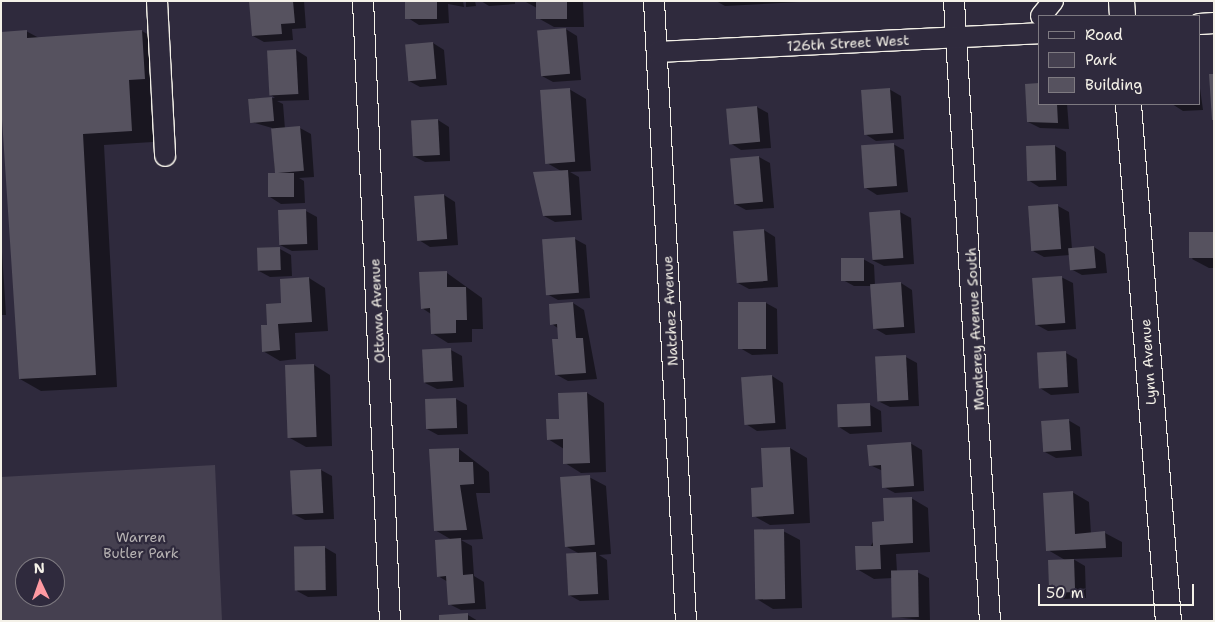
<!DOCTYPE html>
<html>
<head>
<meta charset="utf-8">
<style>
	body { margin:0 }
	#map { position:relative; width:1215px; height:622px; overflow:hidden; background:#2f2a3d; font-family:"Shantell Sans",sans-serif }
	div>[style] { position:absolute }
	.green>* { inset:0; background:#454050 }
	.shadow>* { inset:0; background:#0007 }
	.building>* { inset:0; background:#56525f; transform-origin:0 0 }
	.roads { filter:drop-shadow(1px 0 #f4f1e8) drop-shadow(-1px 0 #f4f1e8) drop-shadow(0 1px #f4f1e8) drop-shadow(0 -1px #f4f1e8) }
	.minor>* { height:20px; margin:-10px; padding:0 10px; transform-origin:10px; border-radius:10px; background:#2f2a3d }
	.major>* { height:25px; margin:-12.5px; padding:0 12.5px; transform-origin:12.5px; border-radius:12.5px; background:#2f2a3d }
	span { translate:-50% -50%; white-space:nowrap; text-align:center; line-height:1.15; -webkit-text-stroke:4.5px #2f2a3d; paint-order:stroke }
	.street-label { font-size:14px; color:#f4f1e8 }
	.park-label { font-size:14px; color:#b7b3b3 }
	.frame { position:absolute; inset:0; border:2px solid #f4f1e8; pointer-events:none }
	.legend { position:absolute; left:1038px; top:15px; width:162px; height:90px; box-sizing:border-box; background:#2f2a3d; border:1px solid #7e7a81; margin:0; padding:6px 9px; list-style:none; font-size:15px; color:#f4f1e8 }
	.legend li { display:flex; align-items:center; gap:10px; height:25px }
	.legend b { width:25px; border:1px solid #7e7a81 }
	.north { position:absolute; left:15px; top:557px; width:50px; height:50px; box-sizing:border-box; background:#2f2a3d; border:1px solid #7e7a81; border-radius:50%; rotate:357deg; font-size:14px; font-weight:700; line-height:20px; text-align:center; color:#f4f1e8 }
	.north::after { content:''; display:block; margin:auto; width:18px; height:22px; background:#ff9aa2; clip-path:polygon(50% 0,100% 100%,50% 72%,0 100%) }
	.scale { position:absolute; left:1038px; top:584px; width:156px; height:22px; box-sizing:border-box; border:2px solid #f4f1e8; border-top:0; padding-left:6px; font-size:15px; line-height:18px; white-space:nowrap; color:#f4f1e8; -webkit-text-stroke:4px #2f2a3d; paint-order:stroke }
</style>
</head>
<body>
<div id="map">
	<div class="green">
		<i style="clip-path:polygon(evenodd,215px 465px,222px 621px,1px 621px,1px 477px,215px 465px,25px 567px,55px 567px,55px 597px,25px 597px,25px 567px)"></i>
	</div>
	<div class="shadow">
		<i style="clip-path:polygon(250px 1px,304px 1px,306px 28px,292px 29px,293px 40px,264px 42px,253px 36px)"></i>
		<i style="clip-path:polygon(406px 1px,463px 1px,464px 7px,448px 4px,449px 23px,419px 25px,408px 18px)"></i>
		<i style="clip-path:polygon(466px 1px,475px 1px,476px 6px,466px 7px)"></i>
		<i style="clip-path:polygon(481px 1px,515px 1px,515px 4px,489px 6px)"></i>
		<i style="clip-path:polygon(524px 1px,583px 1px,584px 27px,554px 27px,538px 18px,537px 8px)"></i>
		<i style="clip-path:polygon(716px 1px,818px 1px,725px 6px)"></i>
		<i style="clip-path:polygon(564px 28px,577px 36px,581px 80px,553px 82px,542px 76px)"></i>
		<i style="clip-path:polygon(26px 31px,39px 38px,142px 31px,163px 43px,166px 91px,150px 92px,153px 142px,104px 145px,117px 387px,41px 391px,20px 379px,6px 116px,1px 117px,1px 33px)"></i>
		<i style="clip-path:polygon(433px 43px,444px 50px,447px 85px,420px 87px,409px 81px)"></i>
		<i style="clip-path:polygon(296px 50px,307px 57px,309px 100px,277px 101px,283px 104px,285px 129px,300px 128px,311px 134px,314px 177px,299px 178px,304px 181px,305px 203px,281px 204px,270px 197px,280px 175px,275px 172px,272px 128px,251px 122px,250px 99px,275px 98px,270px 94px,268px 51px)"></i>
		<i style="clip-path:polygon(1199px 81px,1203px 110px,1183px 111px,1172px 104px,1199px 104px)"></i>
		<i style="clip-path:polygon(569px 89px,586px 99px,591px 171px,570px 172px,579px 177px,582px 220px,555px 222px,544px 216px,561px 171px,547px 163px)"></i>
		<i style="clip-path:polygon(889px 89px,901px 96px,904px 139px,876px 141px,865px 134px)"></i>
		<i style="clip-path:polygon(1039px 104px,1067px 104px,1069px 129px,1040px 128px,1028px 122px)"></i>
		<i style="clip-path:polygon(757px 107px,768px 113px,771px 148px,741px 150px,730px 143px)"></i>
		<i style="clip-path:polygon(438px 120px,449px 127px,450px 161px,425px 162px,413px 156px)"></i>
		<i style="clip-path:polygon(893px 144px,904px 150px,908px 192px,877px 195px,866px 188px)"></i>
		<i style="clip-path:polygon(1055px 146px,1066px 152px,1067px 186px,1039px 187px,1028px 180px)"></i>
		<i style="clip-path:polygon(759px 157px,770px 163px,774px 208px,746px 210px,735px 204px)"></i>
		<i style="clip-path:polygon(444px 195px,455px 202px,458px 245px,430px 247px,419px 240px)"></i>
		<i style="clip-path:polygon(1058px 206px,1069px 212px,1072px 249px,1094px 247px,1105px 254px,1107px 273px,1082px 275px,1071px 269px,1070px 255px,1044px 257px,1033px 251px)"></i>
		<i style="clip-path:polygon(306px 211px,317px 217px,318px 250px,292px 251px,280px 245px)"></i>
		<i style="clip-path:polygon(900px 212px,911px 218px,914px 264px,884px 266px,872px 260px)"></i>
		<i style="clip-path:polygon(764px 230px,775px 237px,778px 287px,749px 289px,738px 283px)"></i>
		<i style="clip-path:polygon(1214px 233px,1214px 268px,1209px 268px,1192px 259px)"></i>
		<i style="clip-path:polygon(1px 236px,6px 315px,1px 315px)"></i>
		<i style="clip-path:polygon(575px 239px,586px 245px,590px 298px,558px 300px,547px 294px)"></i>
		<i style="clip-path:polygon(280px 249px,291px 255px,292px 276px,270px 277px,259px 271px)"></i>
		<i style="clip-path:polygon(863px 259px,874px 265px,875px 285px,901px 283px,912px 290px,915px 333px,886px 335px,874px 328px,872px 286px,854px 286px,843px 280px)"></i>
		<i style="clip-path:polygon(447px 273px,482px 298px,483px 329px,472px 329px,472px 342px,448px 343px,432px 333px,431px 314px,422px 308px)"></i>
		<i style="clip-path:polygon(1061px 277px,1073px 283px,1076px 329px,1048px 331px,1037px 325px)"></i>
		<i style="clip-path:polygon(309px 278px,325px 288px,328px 331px,295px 333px,296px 359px,280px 361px,263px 351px,269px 326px)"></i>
		<i style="clip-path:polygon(573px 303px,584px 310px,597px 379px,568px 381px,557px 375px,559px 329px,552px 324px)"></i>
		<i style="clip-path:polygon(766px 303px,777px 309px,778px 354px,752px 355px,740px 348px)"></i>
		<i style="clip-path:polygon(451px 350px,462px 356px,464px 387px,437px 389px,425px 383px)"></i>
		<i style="clip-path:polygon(1066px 353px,1077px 359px,1079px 393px,1051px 395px,1040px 388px)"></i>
		<i style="clip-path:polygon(906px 357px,917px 363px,919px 406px,890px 407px,878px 401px)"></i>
		<i style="clip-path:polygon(314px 365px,330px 375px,332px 446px,306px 447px,290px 438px)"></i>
		<i style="clip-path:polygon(772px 376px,783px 383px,786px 429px,757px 431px,746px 424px,743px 378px)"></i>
		<i style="clip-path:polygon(587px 393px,604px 403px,606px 472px,581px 473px,565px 463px,564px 449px,548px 439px,560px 420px,560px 394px)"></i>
		<i style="clip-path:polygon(456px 399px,467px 405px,468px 434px,438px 435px,427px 429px)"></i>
		<i style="clip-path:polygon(870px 405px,881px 411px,882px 432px,850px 434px,839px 427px,838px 406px)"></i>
		<i style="clip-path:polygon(1068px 420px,1080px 427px,1082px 456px,1056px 458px,1045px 452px)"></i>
		<i style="clip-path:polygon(910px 443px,922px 450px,924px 491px,895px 493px,884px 487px,883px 471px,870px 465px)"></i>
		<i style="clip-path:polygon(790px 448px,807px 458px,810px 523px,770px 525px,754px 516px,764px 488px,762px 449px)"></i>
		<i style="clip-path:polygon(459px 449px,489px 472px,490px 493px,476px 493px,483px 539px,461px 540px,472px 546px,474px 576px,484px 582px,486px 609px,461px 610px,449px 604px,448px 582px,438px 576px,452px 540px,435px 530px)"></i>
		<i style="clip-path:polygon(321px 470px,332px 476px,334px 519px,305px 520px,293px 514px)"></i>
		<i style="clip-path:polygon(589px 477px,606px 486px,611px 554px,599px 555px,607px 560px,609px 600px,580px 601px,569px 595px,580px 554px,567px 547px)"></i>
		<i style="clip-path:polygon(1072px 492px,1089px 502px,1091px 534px,1105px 533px,1122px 542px,1122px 557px,1073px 559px,1085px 566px,1086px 598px,1062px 599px,1050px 593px,1065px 560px,1048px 550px)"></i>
		<i style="clip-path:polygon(911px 498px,928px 508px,930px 552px,896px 554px,897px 572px,917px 572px,929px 578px,930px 621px,894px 617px,893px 578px,874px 579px,857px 569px,885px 522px)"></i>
		<i style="clip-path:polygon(783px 531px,800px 540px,802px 608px,773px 609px,757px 599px)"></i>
		<i style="clip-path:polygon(324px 547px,336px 554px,337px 596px,308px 597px,297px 591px)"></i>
		<i style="clip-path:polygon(468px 615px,478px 621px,440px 621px)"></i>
	</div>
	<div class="building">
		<i style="clip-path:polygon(249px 1px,293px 1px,295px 23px,281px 24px,282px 34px,252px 36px)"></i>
		<i style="left:405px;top:1px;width:32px;height:18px"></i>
		<i style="left:536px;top:1px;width:31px;height:18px"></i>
		<i style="left:566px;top:28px;width:46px;height:29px;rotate:85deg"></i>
		<i style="clip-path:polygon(27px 30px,27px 38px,142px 30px,145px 79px,129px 80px,132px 131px,83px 134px,96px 375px,19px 379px,1px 104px,1px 32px)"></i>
		<i style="left:433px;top:42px;width:37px;height:28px;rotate:85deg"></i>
		<i style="left:296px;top:49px;width:45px;height:29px;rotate:87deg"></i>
		<i style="clip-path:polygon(1209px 74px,1214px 74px,1214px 120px,1212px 120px)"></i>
		<i style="clip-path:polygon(1039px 83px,1039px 104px,1057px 104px,1058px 123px,1027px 122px,1025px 84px)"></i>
		<i style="left:570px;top:88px;width:74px;height:30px;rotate:86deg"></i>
		<i style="left:890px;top:88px;width:45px;height:29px;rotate:86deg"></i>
		<i style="left:272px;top:97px;width:24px;height:24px;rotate:85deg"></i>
		<i style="left:757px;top:106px;width:36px;height:31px;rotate:85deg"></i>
		<i style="left:438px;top:119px;width:36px;height:27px;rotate:87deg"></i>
		<i style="left:300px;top:126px;width:45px;height:29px;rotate:85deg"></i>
		<i style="left:894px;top:143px;width:43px;height:33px;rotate:86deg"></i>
		<i style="left:1055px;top:145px;width:35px;height:29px;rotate:88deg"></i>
		<i style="left:759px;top:156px;width:46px;height:29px;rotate:85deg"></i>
		<i style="clip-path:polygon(568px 170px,571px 215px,543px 216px,533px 172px)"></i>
		<i style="left:294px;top:173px;width:24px;height:26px;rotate:90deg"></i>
		<i style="left:444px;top:194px;width:45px;height:30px;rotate:86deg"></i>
		<i style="left:1058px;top:204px;width:45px;height:30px;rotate:86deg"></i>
		<i style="left:306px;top:209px;width:35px;height:28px;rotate:88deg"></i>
		<i style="left:900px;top:210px;width:48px;height:31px;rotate:86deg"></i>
		<i style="left:764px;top:229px;width:52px;height:31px;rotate:86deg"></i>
		<i style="left:1214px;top:232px;width:26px;height:25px;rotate:90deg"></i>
		<i style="left:575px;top:237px;width:56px;height:33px;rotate:86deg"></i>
		<i style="left:1094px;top:246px;width:22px;height:26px;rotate:85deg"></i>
		<i style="left:280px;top:247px;width:23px;height:23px;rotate:88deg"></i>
		<i style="left:841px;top:258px;width:23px;height:23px"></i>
		<i style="clip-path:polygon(447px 271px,447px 287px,466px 287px,467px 320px,456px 320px,456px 333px,431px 334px,430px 308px,421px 309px,419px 272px)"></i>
		<i style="left:1062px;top:276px;width:47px;height:30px;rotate:86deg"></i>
		<i style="clip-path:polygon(309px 277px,312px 322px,278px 324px,280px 350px,262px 352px,261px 325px,267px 325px,266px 304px,281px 303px,280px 279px)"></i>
		<i style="left:901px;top:282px;width:45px;height:31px;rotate:86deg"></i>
		<i style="clip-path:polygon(573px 302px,576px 338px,583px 338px,586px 373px,555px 375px,552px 339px,558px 339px,557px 324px,550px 325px,549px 304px)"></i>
		<i style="left:738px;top:302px;width:28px;height:47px"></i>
		<i style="left:451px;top:348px;width:33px;height:29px;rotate:87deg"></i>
		<i style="left:1066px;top:351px;width:36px;height:29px;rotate:87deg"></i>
		<i style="left:906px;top:355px;width:45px;height:31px;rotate:87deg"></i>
		<i style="left:314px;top:364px;width:73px;height:29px;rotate:88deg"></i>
		<i style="left:772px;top:375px;width:48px;height:31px;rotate:86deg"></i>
		<i style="clip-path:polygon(587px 392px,590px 463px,563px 464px,563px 439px,547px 440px,546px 419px,559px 419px,558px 393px)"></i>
		<i style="left:456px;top:398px;width:30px;height:31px;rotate:88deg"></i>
		<i style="left:870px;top:403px;width:23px;height:33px;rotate:88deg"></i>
		<i style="left:1069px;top:419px;width:31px;height:28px;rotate:86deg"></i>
		<i style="clip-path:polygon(911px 442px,914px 486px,882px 488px,881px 465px,869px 466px,867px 445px)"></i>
		<i style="clip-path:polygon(790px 447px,794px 514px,752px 517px,751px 488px,763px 487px,761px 448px)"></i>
		<i style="clip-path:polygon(459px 448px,459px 462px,473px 462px,474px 484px,460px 485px,467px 530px,434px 531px,429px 449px)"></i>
		<i style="left:321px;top:469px;width:44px;height:31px;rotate:87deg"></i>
		<i style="left:590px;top:475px;width:70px;height:30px;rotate:86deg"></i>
		<i style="clip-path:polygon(1073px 491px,1075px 534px,1105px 531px,1106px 548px,1046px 551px,1043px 493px)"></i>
		<i style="clip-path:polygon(912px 497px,913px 543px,880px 545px,881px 569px,856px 570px,855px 546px,873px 546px,872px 522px,884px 521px,883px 498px)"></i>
		<i style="left:784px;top:529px;width:70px;height:30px;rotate:89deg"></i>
		<i style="clip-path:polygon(461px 538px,463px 575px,473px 574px,475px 603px,448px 605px,446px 576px,437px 577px,435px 540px)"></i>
		<i style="left:325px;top:546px;width:44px;height:31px;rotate:89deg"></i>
		<i style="left:596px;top:552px;width:42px;height:30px;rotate:87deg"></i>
		<i style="left:1074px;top:559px;width:33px;height:26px;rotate:88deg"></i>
		<i style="left:918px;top:570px;width:47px;height:27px;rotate:89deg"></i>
		<i style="clip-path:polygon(468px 613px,468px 621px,439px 621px,439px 615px)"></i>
	</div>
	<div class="roads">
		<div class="minor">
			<i style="left:157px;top:1px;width:155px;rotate:87deg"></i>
			<i style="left:363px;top:1px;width:621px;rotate:87.51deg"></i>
			<i style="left:654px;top:1px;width:621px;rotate:87.05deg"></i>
			<i style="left:954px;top:1px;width:621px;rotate:86.68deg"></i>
			<i style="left:1041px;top:16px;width:19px;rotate:-51deg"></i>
			<i style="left:1199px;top:24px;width:15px;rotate:-4deg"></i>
			<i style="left:657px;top:52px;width:382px;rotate:-2.8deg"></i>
		</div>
		<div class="major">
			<i style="left:1121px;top:1px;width:15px;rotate:86deg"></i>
			<i style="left:1128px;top:104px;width:519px;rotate:85.58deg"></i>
		</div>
	</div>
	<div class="street-label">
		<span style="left:848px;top:43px;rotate:-3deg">126th Street West</span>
		<span style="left:377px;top:311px;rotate:-93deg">Ottawa Avenue</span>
		<span style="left:670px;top:311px;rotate:-93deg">Natchez Avenue</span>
		<span style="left:975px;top:329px;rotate:-93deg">Monterey Avenue South</span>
		<span style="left:1148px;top:362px;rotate:-94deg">Lynn Avenue</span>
	</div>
	<div class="park-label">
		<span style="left:141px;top:545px">Warren<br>Butler Park</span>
	</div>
	<div class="frame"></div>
	<ul class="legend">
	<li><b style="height:6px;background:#2f2a3d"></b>Road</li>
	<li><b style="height:14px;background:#454050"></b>Park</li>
	<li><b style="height:14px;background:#56525f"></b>Building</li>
	</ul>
	<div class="north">N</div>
	<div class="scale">50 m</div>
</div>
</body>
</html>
